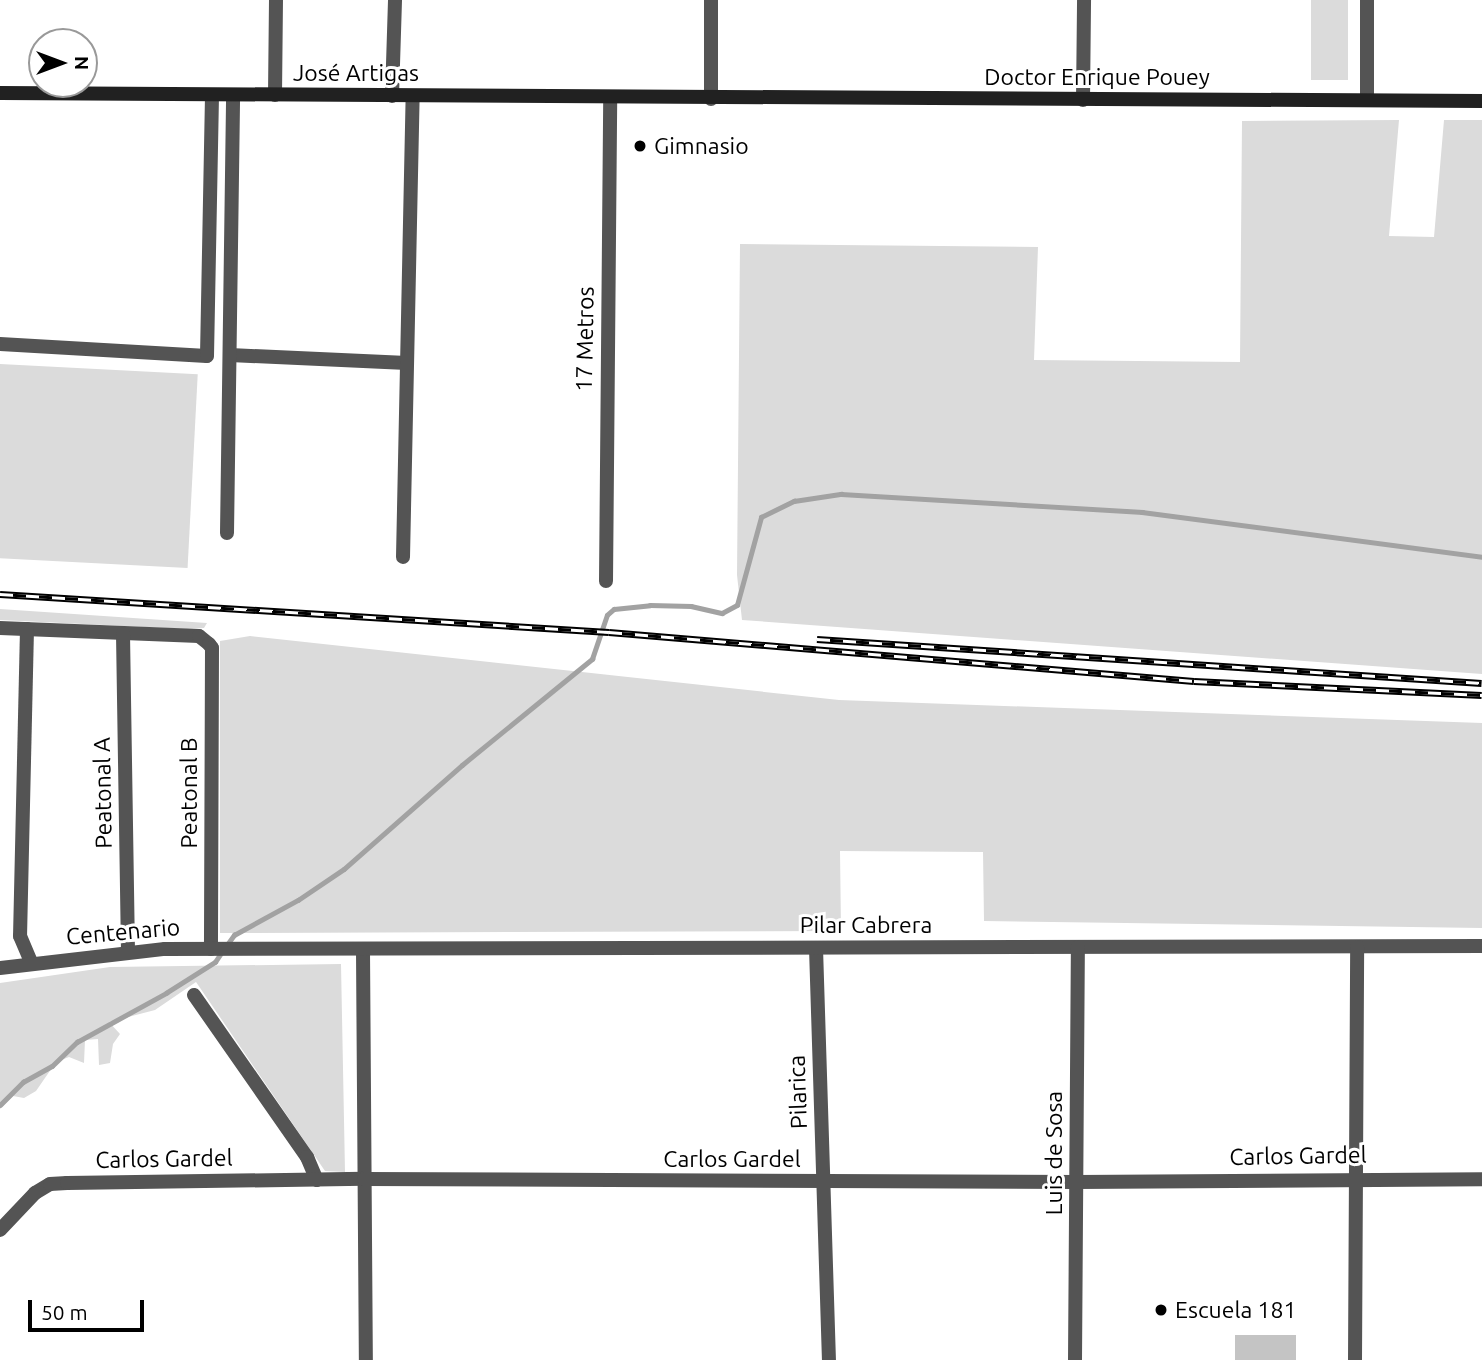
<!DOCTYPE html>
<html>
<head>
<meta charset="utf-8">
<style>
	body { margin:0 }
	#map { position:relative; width:1482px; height:1360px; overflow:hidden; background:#fff; font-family:Ubuntu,sans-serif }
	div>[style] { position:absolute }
	.green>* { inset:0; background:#dbdbdb; transform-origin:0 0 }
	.stream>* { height:4.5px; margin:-2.25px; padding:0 2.25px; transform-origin:2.25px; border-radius:2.25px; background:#a2a2a2 }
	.building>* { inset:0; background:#c4c4c4; transform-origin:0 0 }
	.street>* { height:14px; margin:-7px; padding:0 7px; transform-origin:7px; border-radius:7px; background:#545454 }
	.secondary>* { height:14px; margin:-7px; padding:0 7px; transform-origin:7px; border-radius:7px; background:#212121 }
	.rail>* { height:7px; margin-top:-3.5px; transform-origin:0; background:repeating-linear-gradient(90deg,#fff 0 13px,#000 0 26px); box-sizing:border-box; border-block:2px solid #000 }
	.dots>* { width:19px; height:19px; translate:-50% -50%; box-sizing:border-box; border:4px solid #fff; border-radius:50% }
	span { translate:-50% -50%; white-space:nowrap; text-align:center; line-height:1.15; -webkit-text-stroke:6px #fff; paint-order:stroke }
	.street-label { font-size:23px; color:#000 }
	.poi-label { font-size:23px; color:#000 }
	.left { translate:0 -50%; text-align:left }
	.north { position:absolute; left:28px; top:28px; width:70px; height:70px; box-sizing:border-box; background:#fff; border:2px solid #999; border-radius:50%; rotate:90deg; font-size:19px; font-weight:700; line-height:28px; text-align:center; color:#000 }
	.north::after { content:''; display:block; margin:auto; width:24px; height:32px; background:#000; clip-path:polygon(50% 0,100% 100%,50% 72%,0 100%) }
	.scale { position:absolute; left:28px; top:1300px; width:116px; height:32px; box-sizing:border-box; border:4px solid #000; border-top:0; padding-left:9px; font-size:21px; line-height:24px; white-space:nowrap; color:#000; -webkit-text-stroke:5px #fff; paint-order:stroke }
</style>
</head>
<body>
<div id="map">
	<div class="green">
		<i style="left:1311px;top:0;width:37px;height:80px"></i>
		<i style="clip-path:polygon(1399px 120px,1389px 236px,1434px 237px,1444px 120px,1482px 120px,1482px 674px,742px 620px,737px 575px,740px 244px,1038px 247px,1034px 360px,1240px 362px,1242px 121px)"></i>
		<i style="left:0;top:364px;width:198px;height:194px;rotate:3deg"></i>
		<i style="clip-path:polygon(0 609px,207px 623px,204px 628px,187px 629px,0 620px)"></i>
		<i style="clip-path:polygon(250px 636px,839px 700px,1482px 723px,1482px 928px,984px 921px,983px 852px,840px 851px,841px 931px,220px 933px,220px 641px)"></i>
		<i style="clip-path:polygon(341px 964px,345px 1172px,325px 1171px,196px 982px,155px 1010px,109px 1022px,120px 1034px,113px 1044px,110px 1063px,99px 1065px,98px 1039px,85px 1040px,84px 1063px,69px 1057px,56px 1062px,36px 1091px,24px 1098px,13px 1096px,0 1109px,0 983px,110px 967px)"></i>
	</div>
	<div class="stream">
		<i style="left:226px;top:946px;width:14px;rotate:-54deg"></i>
		<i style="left:234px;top:935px;width:73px;rotate:-28.7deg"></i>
		<i style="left:298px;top:900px;width:55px;rotate:-34deg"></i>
		<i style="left:344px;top:869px;width:157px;rotate:-41.4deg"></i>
		<i style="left:462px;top:765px;width:168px;rotate:-39.2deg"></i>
		<i style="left:592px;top:659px;width:46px;rotate:-71.2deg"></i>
		<i style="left:607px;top:615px;width:9px;rotate:-41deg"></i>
		<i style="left:614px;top:609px;width:36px;rotate:-6deg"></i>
		<i style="left:650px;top:605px;width:41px;rotate:1.4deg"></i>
		<i style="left:691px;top:606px;width:32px;rotate:13deg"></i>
		<i style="left:722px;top:613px;width:17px;rotate:-28deg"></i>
		<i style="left:737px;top:605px;width:91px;rotate:-74.7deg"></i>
		<i style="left:761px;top:517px;width:37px;rotate:-26deg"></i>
		<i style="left:794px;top:501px;width:48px;rotate:-8.5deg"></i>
		<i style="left:841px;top:494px;width:302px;rotate:3.4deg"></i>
		<i style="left:1142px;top:512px;width:343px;rotate:7.5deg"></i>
		<i style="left:0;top:1105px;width:33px;rotate:-45deg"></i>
		<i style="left:23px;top:1082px;width:33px;rotate:-29deg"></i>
		<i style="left:52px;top:1066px;width:35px;rotate:-44deg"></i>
		<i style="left:77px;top:1042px;width:102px;rotate:-28.8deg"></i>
		<i style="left:166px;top:993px;width:58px;rotate:-32.3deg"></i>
		<i style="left:215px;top:962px;width:11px;rotate:-56deg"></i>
	</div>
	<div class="building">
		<i style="left:1235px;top:1335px;width:61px;height:25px"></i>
	</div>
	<div class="street">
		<i style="left:275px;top:95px;width:95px;rotate:-89.4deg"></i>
		<i style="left:392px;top:96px;width:96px;rotate:-88.2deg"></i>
		<i style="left:711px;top:99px;width:99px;rotate:-90deg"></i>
		<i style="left:1083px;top:100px;width:100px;rotate:-89.4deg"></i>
		<i style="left:1367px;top:100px;width:100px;rotate:-90deg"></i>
		<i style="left:0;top:344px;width:207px;rotate:3.3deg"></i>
		<i style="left:207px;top:356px;width:261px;rotate:-88.9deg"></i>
		<i style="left:230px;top:355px;width:177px;rotate:2.6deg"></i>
		<i style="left:227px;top:533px;width:438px;rotate:-89.2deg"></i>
		<i style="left:403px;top:557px;width:461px;rotate:-88.8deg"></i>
		<i style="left:606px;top:581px;width:484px;rotate:-89.5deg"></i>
		<i style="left:0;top:628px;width:199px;rotate:2.3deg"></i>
		<i style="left:199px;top:636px;width:13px;rotate:39deg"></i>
		<i style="left:209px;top:644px;width:5px;rotate:53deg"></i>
		<i style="left:212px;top:648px;width:301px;rotate:90.2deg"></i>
		<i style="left:27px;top:629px;width:307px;rotate:91.3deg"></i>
		<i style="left:20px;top:936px;width:30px;rotate:67deg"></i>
		<i style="left:123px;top:634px;width:318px;rotate:89.1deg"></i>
		<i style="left:816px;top:948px;width:412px;rotate:88.2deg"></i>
		<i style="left:363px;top:951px;width:409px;rotate:89.6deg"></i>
		<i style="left:0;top:968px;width:166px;rotate:-6.6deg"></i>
		<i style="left:165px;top:949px;width:1317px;rotate:-0.13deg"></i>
		<i style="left:194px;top:995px;width:198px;rotate:55.1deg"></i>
		<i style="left:307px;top:1157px;width:25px;rotate:67deg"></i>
		<i style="left:0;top:1230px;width:51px;rotate:-46.6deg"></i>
		<i style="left:35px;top:1193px;width:17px;rotate:-31deg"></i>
		<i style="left:50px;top:1184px;width:17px;rotate:-3deg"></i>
		<i style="left:67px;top:1183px;width:297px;rotate:-0.8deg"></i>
		<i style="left:364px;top:1179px;width:713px;rotate:0.24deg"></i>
		<i style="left:1077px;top:1182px;width:405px;rotate:-0.4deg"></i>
		<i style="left:1075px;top:1360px;width:413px;rotate:-89.6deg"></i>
		<i style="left:1355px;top:1360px;width:413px;rotate:-89.7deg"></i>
	</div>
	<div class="secondary">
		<i style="left:0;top:93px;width:1482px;rotate:0.31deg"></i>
	</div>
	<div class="rail">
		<i style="left:0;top:594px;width:610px;rotate:3.57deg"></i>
		<i style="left:609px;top:632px;width:587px;rotate:4.79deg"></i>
		<i style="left:1194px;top:681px;width:288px;rotate:2.8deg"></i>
		<i style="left:817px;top:639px;width:666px;rotate:3.79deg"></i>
	</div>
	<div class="dots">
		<i style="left:640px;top:146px;background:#000"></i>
		<i style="left:1161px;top:1310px;background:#000"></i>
	</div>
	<div class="street-label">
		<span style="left:356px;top:73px">José Artigas</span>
		<span style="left:1097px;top:77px">Doctor Enrique Pouey</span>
		<span style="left:585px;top:339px;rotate:-89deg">17 Metros</span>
		<span style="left:103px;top:793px;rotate:-91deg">Peatonal A</span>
		<span style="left:189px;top:793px;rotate:-90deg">Peatonal B</span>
		<span style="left:866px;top:925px">Pilar Cabrera</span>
		<span style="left:123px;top:932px;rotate:-5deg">Centenario</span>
		<span style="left:798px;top:1092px;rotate:-92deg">Pilarica</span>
		<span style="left:1054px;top:1153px;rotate:-90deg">Luis de Sosa</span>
		<span style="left:1298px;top:1156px;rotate:-1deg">Carlos Gardel</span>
		<span style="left:164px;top:1159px;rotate:-1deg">Carlos Gardel</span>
		<span style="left:732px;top:1159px">Carlos Gardel</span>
	</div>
	<div class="poi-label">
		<span class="left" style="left:654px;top:146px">Gimnasio</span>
		<span class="left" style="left:1175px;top:1310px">Escuela 181</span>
	</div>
	<div class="north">N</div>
	<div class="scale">50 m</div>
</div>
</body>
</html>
